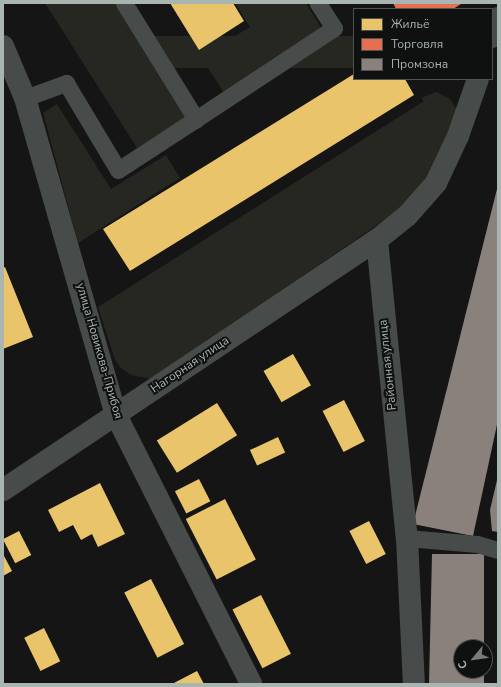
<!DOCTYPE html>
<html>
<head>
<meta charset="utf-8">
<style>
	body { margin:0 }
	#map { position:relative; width:501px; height:687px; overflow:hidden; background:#151515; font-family:"Nunito Sans",sans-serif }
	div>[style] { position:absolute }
	.green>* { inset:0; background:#262721; transform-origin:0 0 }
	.homes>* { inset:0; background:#e9c46a; transform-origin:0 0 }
	.shops>* { inset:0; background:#e76f51 }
	.industry>* { inset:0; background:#8a817c }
	.service>* { height:17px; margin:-8.5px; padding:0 8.5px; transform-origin:8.5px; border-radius:8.5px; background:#474b4a }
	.minor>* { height:22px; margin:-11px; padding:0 11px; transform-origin:11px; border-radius:11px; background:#474b4a }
	.tertiary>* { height:22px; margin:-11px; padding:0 11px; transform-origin:11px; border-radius:11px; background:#474b4a }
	span { translate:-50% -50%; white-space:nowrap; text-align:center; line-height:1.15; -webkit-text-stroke:4px #0f1111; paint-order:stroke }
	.street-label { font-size:12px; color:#a8b5b1 }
	.frame { position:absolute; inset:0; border:4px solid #a8b5b1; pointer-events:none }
	.legend { position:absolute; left:353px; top:8px; width:140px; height:72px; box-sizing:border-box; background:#0f1111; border:1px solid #4c5351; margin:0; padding:5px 7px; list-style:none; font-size:12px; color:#a8b5b1 }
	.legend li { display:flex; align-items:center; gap:8px; height:20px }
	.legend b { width:20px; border:1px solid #4c5351 }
	.north { position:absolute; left:453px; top:639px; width:40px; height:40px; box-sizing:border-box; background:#0f1111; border:1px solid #4c5351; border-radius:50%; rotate:241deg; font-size:11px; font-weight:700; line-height:16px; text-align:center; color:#a8b5b1 }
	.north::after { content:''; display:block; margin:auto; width:14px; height:18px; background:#757d7a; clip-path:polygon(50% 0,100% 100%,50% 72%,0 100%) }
</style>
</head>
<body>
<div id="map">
	<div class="green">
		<i style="clip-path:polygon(45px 3px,118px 3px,189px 116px,137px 148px)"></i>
		<i style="clip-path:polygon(235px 3px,306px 3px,323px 31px,224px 93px,201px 57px,250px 27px)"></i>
		<i style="left:354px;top:36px;width:32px;height:208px;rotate:90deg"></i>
		<i style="clip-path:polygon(436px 92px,450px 99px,459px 113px,425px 186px,393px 214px,152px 379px,131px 375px,121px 368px,115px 360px,98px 307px,424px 101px,421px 98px)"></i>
		<i style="clip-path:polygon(57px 104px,111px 189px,166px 155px,180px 178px,78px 243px,43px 113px)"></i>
	</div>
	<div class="homes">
		<i style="clip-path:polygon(170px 3px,233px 3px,244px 21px,199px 50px)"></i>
		<i style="clip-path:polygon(354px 74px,354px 79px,405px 79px,414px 95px,130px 271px,103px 229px)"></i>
		<i style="clip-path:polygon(5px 267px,33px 337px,3px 349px,3px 268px)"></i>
		<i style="left:293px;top:354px;width:36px;height:34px;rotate:60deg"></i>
		<i style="left:344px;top:400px;width:46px;height:24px;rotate:63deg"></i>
		<i style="left:217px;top:403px;width:38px;height:71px;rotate:58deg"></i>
		<i style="left:278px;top:437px;width:17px;height:31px;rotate:65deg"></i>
		<i style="left:199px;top:479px;width:25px;height:27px;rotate:63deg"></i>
		<i style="clip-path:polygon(100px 483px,125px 534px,98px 547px,92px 534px,81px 540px,73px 525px,59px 532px,48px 510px)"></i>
		<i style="left:225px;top:499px;width:68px;height:44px;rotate:63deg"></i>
		<i style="left:369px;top:521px;width:37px;height:22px;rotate:63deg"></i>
		<i style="left:19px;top:531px;width:27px;height:18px;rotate:63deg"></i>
		<i style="clip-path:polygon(3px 554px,12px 571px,3px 576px)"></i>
		<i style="left:151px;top:579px;width:73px;height:30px;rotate:63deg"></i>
		<i style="left:261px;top:595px;width:66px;height:32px;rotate:63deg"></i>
		<i style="left:44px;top:628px;width:37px;height:22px;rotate:64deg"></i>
		<i style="clip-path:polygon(197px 671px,204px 684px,172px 684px)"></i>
	</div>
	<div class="shops">
		<i style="clip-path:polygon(393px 3px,461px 3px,461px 4px,453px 9px,396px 9px)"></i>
	</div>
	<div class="industry">
		<i style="clip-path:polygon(498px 185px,498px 420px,473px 536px,413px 524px)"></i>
		<i style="clip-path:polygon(497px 480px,498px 480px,498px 532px,492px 531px,490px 510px)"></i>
		<i style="clip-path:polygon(432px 554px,484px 554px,484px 647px,461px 647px,461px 671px,484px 671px,484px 684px,429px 684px)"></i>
	</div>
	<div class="service">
		<i style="left:124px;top:3px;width:137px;rotate:58.2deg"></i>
		<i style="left:196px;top:119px;width:165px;rotate:-33.4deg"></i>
		<i style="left:334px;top:28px;width:30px;rotate:-123deg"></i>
		<i style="left:25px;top:98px;width:44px;rotate:-20.1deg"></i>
		<i style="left:66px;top:83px;width:101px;rotate:59.1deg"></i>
		<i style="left:118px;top:170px;width:93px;rotate:-33.2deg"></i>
		<i style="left:407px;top:538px;width:70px;rotate:4.9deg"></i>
		<i style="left:477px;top:544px;width:22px;rotate:16deg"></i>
	</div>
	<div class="minor">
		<i style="left:3px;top:46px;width:56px;rotate:67.1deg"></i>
		<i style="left:25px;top:98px;width:330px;rotate:74deg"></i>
		<i style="left:116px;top:415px;width:301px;rotate:63.3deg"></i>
		<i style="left:377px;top:240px;width:300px;rotate:84.3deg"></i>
		<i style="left:407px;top:538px;width:146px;rotate:87.3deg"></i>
	</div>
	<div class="tertiary">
		<i style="left:492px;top:37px;width:20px;rotate:-72deg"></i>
		<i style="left:3px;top:490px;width:450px;rotate:-33.8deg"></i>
		<i style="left:377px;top:240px;width:38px;rotate:-39deg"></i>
		<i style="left:407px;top:216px;width:44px;rotate:-48.7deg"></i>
		<i style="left:436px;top:183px;width:52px;rotate:-64.9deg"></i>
		<i style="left:458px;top:136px;width:60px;rotate:-70.7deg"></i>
	</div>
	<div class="street-label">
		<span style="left:99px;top:351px;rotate:74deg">улица Новикова-Прибоя</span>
		<span style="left:190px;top:365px;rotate:-34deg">Нагорная улица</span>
		<span style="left:388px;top:365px;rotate:-96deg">Районная улица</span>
	</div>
	<div class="frame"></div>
	<ul class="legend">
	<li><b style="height:11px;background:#e9c46a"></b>Жильё</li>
	<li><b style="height:11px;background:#e76f51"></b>Торговля</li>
	<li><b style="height:11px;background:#8a817c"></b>Промзона</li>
	</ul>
	<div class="north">С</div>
</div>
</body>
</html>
